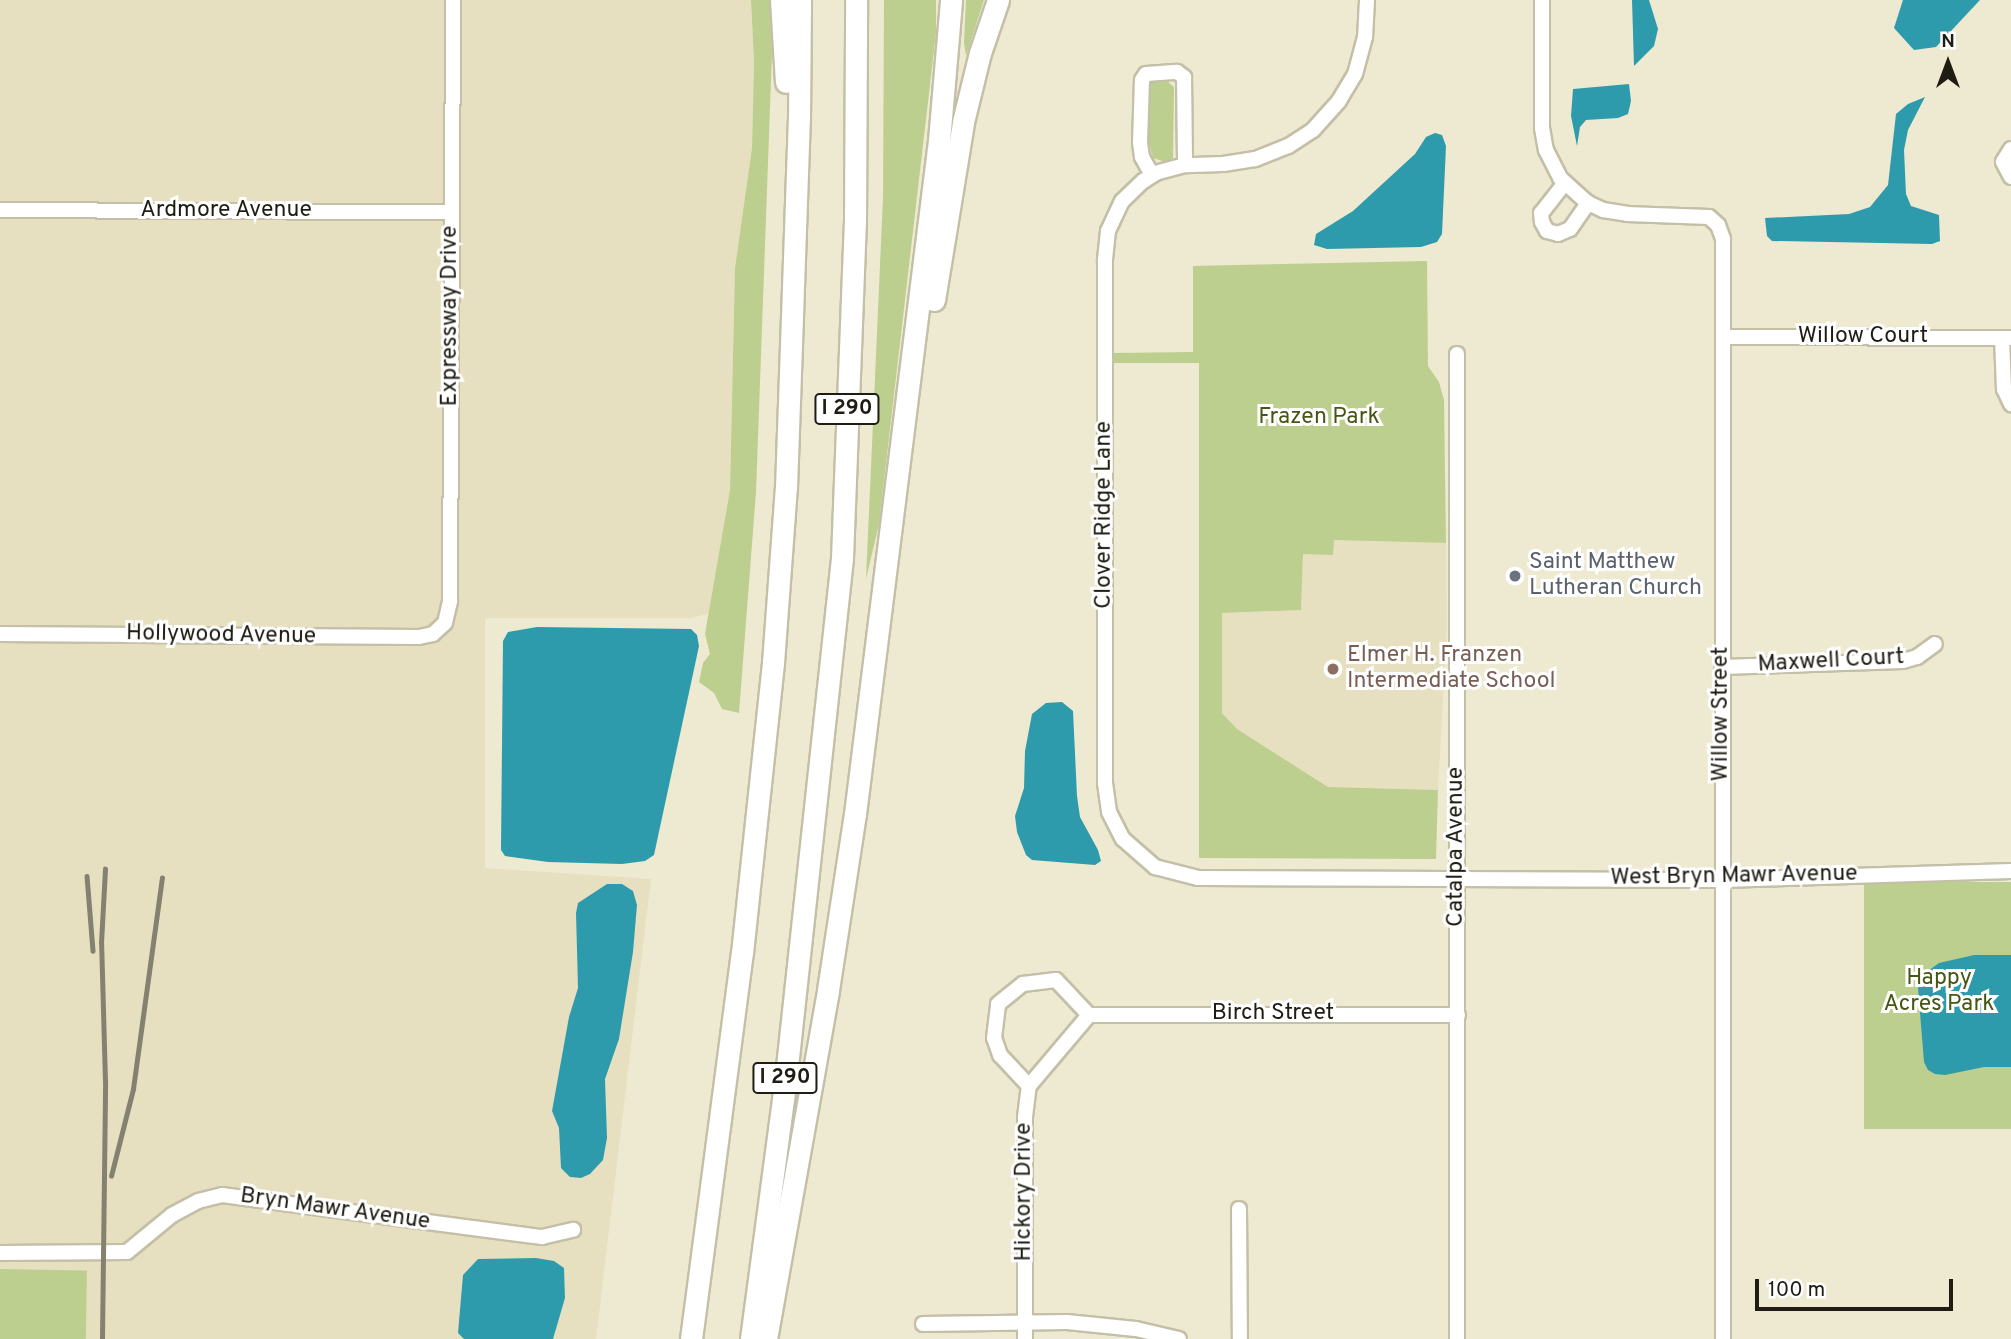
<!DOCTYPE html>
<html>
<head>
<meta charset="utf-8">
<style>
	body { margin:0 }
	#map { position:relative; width:2011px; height:1339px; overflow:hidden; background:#eee9d1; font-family:Overpass,sans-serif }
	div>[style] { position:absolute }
	.built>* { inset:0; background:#e7e0c0 }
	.green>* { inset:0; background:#bccf8f; transform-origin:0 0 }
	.water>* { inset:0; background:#2e9bac }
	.roads { filter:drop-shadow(2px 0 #c4bfa7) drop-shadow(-2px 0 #c4bfa7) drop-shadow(0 2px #c4bfa7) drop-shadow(0 -2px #c4bfa7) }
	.minor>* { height:14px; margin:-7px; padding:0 7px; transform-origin:7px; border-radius:7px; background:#fff }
	.highway>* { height:21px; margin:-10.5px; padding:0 10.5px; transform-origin:10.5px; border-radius:10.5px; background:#fff }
	.rail>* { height:4.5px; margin:-2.25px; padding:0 2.25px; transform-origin:2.25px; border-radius:2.25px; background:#858171 }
	.dots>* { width:19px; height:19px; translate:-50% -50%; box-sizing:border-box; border:4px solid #fff; border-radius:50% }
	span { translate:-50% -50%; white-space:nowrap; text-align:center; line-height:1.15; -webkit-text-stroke:6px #fff; paint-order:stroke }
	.shield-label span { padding:2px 5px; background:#fff; border:2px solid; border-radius:5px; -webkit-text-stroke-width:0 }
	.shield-label { font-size:21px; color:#1e1c13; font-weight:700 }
	.street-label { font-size:23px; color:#1e1c13 }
	.park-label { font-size:23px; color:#465613 }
	.worship-label { font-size:23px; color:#5b616d }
	.left { translate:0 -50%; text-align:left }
	.education-label { font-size:23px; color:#785e54 }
	.north { position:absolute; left:1913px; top:28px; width:70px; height:70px; -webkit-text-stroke:5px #fff; paint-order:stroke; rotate:0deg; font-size:19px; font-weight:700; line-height:28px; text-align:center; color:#1e1c13 }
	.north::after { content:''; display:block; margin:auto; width:24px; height:32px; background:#1e1c13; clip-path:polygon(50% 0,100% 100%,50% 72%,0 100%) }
	.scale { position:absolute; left:1755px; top:1279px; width:198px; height:32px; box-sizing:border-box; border:4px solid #1e1c13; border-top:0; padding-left:9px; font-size:21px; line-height:24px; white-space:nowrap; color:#1e1c13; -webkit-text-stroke:5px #fff; paint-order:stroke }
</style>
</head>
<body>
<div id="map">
	<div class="built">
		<i style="clip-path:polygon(0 0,751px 0,754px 61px,752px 148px,735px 268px,730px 490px,710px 613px,692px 618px,485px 618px,485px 868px,651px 879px,596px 1339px,0 1339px)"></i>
		<i style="clip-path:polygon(1334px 540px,1446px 543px,1447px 626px,1438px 790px,1328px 787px,1237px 729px,1222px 713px,1222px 613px,1301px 610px,1303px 554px)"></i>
	</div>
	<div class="green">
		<i style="clip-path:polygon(751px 0,771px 0,772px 53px,756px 492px,739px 713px,722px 709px,714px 693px,699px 682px,703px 663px,710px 654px,705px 634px,730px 490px,735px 268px,752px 148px,754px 61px)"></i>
		<i style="clip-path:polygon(884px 0,936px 0,936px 33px,879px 524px,866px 579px,883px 198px)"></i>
		<i style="clip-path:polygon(966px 0,984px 0,966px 56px,964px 43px)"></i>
		<i style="clip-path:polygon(1156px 78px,1165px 79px,1174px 87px,1173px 158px,1165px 162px,1153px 158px,1148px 140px,1148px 86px)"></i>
		<i style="clip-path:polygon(1427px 261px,1428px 366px,1439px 382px,1444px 400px,1446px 543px,1334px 540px,1333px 555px,1303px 554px,1301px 610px,1222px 613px,1222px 713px,1237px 729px,1328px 787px,1438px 790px,1436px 859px,1199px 858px,1199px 363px,1113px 363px,1113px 353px,1193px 352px,1193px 266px)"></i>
		<i style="left:2011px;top:882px;width:247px;height:147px;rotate:90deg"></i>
		<i style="left:0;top:1269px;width:87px;height:70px;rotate:1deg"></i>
	</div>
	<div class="water">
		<i style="clip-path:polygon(1632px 0,1649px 0,1658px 29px,1654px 46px,1634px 66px)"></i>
		<i style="clip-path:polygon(1903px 0,1980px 0,1936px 47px,1914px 50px,1894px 28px)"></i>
		<i style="clip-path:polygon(1629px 84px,1631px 101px,1628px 114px,1618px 118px,1586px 120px,1580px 127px,1577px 146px,1571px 116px,1573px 89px)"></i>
		<i style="clip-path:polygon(1925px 97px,1908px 130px,1904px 150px,1906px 194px,1911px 206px,1939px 215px,1940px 241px,1932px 244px,1772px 241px,1767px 236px,1765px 218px,1849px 214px,1870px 207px,1888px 185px,1896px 114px,1908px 104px)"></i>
		<i style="clip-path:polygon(1435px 133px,1442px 135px,1446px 146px,1442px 234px,1437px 242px,1421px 247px,1327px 249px,1314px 245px,1316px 234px,1353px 211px,1415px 154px,1426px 137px)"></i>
		<i style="clip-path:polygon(537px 627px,691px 629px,697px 635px,699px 646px,654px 855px,645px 861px,622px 864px,548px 862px,505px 856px,501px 850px,503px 641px,508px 632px)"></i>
		<i style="clip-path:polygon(1062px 702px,1073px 711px,1077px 796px,1080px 817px,1098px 850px,1101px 861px,1095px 865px,1032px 860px,1026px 855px,1017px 832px,1015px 816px,1024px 788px,1025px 751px,1032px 714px,1046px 703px)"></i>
		<i style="clip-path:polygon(607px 884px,622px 884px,633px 891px,637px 905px,633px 952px,619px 1039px,605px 1079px,607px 1138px,603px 1160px,590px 1174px,581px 1178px,570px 1177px,561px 1168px,559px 1128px,552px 1111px,569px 1017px,578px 988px,576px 913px,578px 903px)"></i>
		<i style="clip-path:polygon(1974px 955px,2011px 955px,2011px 1067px,1984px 1067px,1945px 1075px,1935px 1074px,1928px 1070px,1924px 1062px,1918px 988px,1925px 973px,1939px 963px)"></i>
		<i style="clip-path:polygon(536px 1258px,554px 1261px,564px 1268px,565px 1298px,553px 1339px,464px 1339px,458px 1333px,463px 1275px,478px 1259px)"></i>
	</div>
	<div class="roads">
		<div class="minor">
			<i style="left:1367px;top:0;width:37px;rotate:93deg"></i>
			<i style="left:1365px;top:37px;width:38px;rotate:105deg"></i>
			<i style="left:1355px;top:74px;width:31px;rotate:121deg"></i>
			<i style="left:1339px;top:101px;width:39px;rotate:132deg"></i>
			<i style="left:1313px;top:130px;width:30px;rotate:147deg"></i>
			<i style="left:1288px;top:146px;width:35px;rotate:158deg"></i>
			<i style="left:1255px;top:159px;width:32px;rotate:171deg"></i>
			<i style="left:1223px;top:164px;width:38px;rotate:178deg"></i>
			<i style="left:1185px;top:165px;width:30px;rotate:165deg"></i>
			<i style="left:1156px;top:173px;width:15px;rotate:148deg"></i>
			<i style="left:1143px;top:181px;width:29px;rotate:136deg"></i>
			<i style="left:1122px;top:201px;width:33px;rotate:115deg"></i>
			<i style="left:1108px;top:231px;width:31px;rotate:96deg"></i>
			<i style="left:1105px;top:262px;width:521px;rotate:90deg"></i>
			<i style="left:1105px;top:783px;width:29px;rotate:82deg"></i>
			<i style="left:1109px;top:812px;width:30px;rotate:63deg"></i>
			<i style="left:1123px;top:839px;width:43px;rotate:41.2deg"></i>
			<i style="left:1155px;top:867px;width:44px;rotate:14.3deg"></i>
			<i style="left:1198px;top:878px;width:525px;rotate:0.22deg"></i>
			<i style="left:1723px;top:880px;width:288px;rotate:-1.8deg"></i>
			<i style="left:1542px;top:0;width:128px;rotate:90deg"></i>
			<i style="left:1542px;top:128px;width:22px;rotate:80deg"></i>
			<i style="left:1546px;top:150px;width:31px;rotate:63deg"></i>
			<i style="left:1560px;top:178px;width:38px;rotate:42deg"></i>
			<i style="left:1588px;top:203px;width:17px;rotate:25deg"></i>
			<i style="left:1603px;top:210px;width:24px;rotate:9deg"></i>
			<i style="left:1627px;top:214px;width:82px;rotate:2.1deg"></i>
			<i style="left:1709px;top:217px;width:12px;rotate:42deg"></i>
			<i style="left:1718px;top:225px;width:15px;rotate:70deg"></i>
			<i style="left:1723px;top:239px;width:1100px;rotate:90deg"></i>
			<i style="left:2011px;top:149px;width:15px;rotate:122deg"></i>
			<i style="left:2003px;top:162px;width:17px;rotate:62deg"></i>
			<i style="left:1152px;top:175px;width:21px;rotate:-119deg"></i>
			<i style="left:1142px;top:157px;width:14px;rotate:-98deg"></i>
			<i style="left:1140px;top:143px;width:63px;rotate:-88.2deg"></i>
			<i style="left:1142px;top:80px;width:7px;rotate:-56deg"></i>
			<i style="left:1146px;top:74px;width:31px;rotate:-4deg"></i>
			<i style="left:1177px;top:72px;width:9px;rotate:36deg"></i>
			<i style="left:1184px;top:77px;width:88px;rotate:89.3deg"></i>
			<i style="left:1564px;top:184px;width:37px;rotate:128deg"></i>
			<i style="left:1541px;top:213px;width:9px;rotate:84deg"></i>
			<i style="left:1542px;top:222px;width:10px;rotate:61deg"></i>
			<i style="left:1547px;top:231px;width:11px;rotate:15deg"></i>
			<i style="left:1558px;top:234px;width:13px;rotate:-23deg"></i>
			<i style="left:1570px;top:229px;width:32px;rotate:-55deg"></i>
			<i style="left:0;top:210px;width:452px;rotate:0.3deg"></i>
			<i style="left:1723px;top:337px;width:288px;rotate:0.2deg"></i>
			<i style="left:2002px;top:338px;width:51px;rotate:87.8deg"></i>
			<i style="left:2004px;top:389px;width:17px;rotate:65deg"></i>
			<i style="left:1457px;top:354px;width:985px;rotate:90deg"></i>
			<i style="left:0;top:634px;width:419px;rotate:0.4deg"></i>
			<i style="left:419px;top:637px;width:14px;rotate:-12deg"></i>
			<i style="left:433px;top:634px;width:16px;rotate:-43deg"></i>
			<i style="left:445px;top:623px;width:23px;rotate:-77deg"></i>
			<i style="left:450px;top:601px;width:601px;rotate:-89.71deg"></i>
			<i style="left:1722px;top:667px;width:181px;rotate:-1.9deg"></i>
			<i style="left:1903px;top:661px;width:15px;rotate:-16deg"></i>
			<i style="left:1917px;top:657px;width:22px;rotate:-36deg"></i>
			<i style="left:1029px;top:1086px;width:42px;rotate:-133.1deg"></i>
			<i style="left:1000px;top:1055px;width:18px;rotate:-109deg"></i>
			<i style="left:994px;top:1038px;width:34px;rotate:-83deg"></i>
			<i style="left:998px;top:1004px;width:32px;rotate:-39deg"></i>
			<i style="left:1023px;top:984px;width:33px;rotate:-7deg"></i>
			<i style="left:1056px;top:980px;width:48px;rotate:46.7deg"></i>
			<i style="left:1239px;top:1209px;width:130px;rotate:89.6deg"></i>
			<i style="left:0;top:1253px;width:127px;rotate:-0.5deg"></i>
			<i style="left:127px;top:1252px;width:58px;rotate:-39.4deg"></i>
			<i style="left:172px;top:1215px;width:30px;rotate:-28deg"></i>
			<i style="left:198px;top:1201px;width:25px;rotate:-14deg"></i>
			<i style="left:222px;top:1195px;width:323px;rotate:7.5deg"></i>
			<i style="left:542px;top:1237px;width:32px;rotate:-13deg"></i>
			<i style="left:923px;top:1324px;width:144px;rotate:-0.8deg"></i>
			<i style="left:1067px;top:1322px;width:69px;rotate:5.8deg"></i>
			<i style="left:1136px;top:1329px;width:44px;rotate:13.1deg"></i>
			<i style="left:1025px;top:1339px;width:222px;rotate:-90deg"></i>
			<i style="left:1025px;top:1117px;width:31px;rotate:-83deg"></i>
			<i style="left:1029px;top:1086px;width:93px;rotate:-49.8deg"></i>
			<i style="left:1089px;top:1015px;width:369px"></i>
		</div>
		<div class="highway">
			<i style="left:781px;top:0;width:82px;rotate:86.5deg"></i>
			<i style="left:934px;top:300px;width:180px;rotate:-80.7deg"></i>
			<i style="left:963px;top:122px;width:71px;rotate:-76.2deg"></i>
			<i style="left:980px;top:53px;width:56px;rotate:-71.2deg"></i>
			<i style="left:691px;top:1339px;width:389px;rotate:-82.5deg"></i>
			<i style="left:742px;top:953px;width:292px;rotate:-83.9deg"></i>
			<i style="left:773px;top:663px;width:175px;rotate:-85.8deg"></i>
			<i style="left:786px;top:488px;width:369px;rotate:-88deg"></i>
			<i style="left:799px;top:119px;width:119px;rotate:-89.5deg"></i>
			<i style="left:751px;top:1339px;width:265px;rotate:-82.4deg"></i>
			<i style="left:786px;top:1076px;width:521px;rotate:-83.83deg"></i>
			<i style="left:842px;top:558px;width:336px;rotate:-87.8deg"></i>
			<i style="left:855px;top:222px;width:222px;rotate:-89.7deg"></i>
			<i style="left:766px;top:1339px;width:354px;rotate:-79.9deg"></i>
			<i style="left:828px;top:990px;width:178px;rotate:-81.3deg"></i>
			<i style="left:855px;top:814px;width:678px;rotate:-82.89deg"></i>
			<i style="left:939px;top:141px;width:142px;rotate:-85.1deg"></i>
		</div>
	</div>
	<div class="rail">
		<i style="left:87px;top:876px;width:75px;rotate:85.4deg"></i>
		<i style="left:111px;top:1176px;width:90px;rotate:-75.8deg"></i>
		<i style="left:133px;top:1089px;width:213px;rotate:-82.2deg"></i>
		<i style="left:102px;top:1339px;width:257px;rotate:-89.3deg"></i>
		<i style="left:105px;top:1082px;width:139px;rotate:-91.6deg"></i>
		<i style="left:101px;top:943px;width:74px;rotate:-86.9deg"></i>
	</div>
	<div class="dots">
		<i style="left:1515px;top:576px;background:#6b7280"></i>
		<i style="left:1333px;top:669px;background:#8d6e63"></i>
	</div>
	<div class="shield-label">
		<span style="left:847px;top:409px">I 290</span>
		<span style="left:785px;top:1078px">I 290</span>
	</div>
	<div class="street-label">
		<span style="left:226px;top:211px">Ardmore Avenue</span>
		<span style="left:451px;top:316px;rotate:-90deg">Expressway Drive</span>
		<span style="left:1863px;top:337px">Willow Court</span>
		<span style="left:1105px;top:515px;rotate:-90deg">Clover Ridge Lane</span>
		<span style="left:221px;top:636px;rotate:1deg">Hollywood Avenue</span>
		<span style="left:1831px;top:662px;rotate:-3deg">Maxwell Court</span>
		<span style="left:1722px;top:714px;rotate:-90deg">Willow Street</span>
		<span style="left:1457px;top:847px;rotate:-90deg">Catalpa Avenue</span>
		<span style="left:1734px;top:877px;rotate:-1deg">West Bryn Mawr Avenue</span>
		<span style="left:1273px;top:1014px">Birch Street</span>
		<span style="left:1025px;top:1192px;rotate:-90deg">Hickory Drive</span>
		<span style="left:335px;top:1210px;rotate:8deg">Bryn Mawr Avenue</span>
	</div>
	<div class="park-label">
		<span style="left:1319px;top:418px">Frazen Park</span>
		<span style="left:1939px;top:992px">Happy<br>Acres Park</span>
	</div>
	<div class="worship-label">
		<span class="left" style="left:1529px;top:576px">Saint Matthew<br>Lutheran Church</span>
	</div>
	<div class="education-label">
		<span class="left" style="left:1347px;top:669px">Elmer H. Franzen<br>Intermediate School</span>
	</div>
	<div class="north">N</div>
	<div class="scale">100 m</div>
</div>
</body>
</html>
